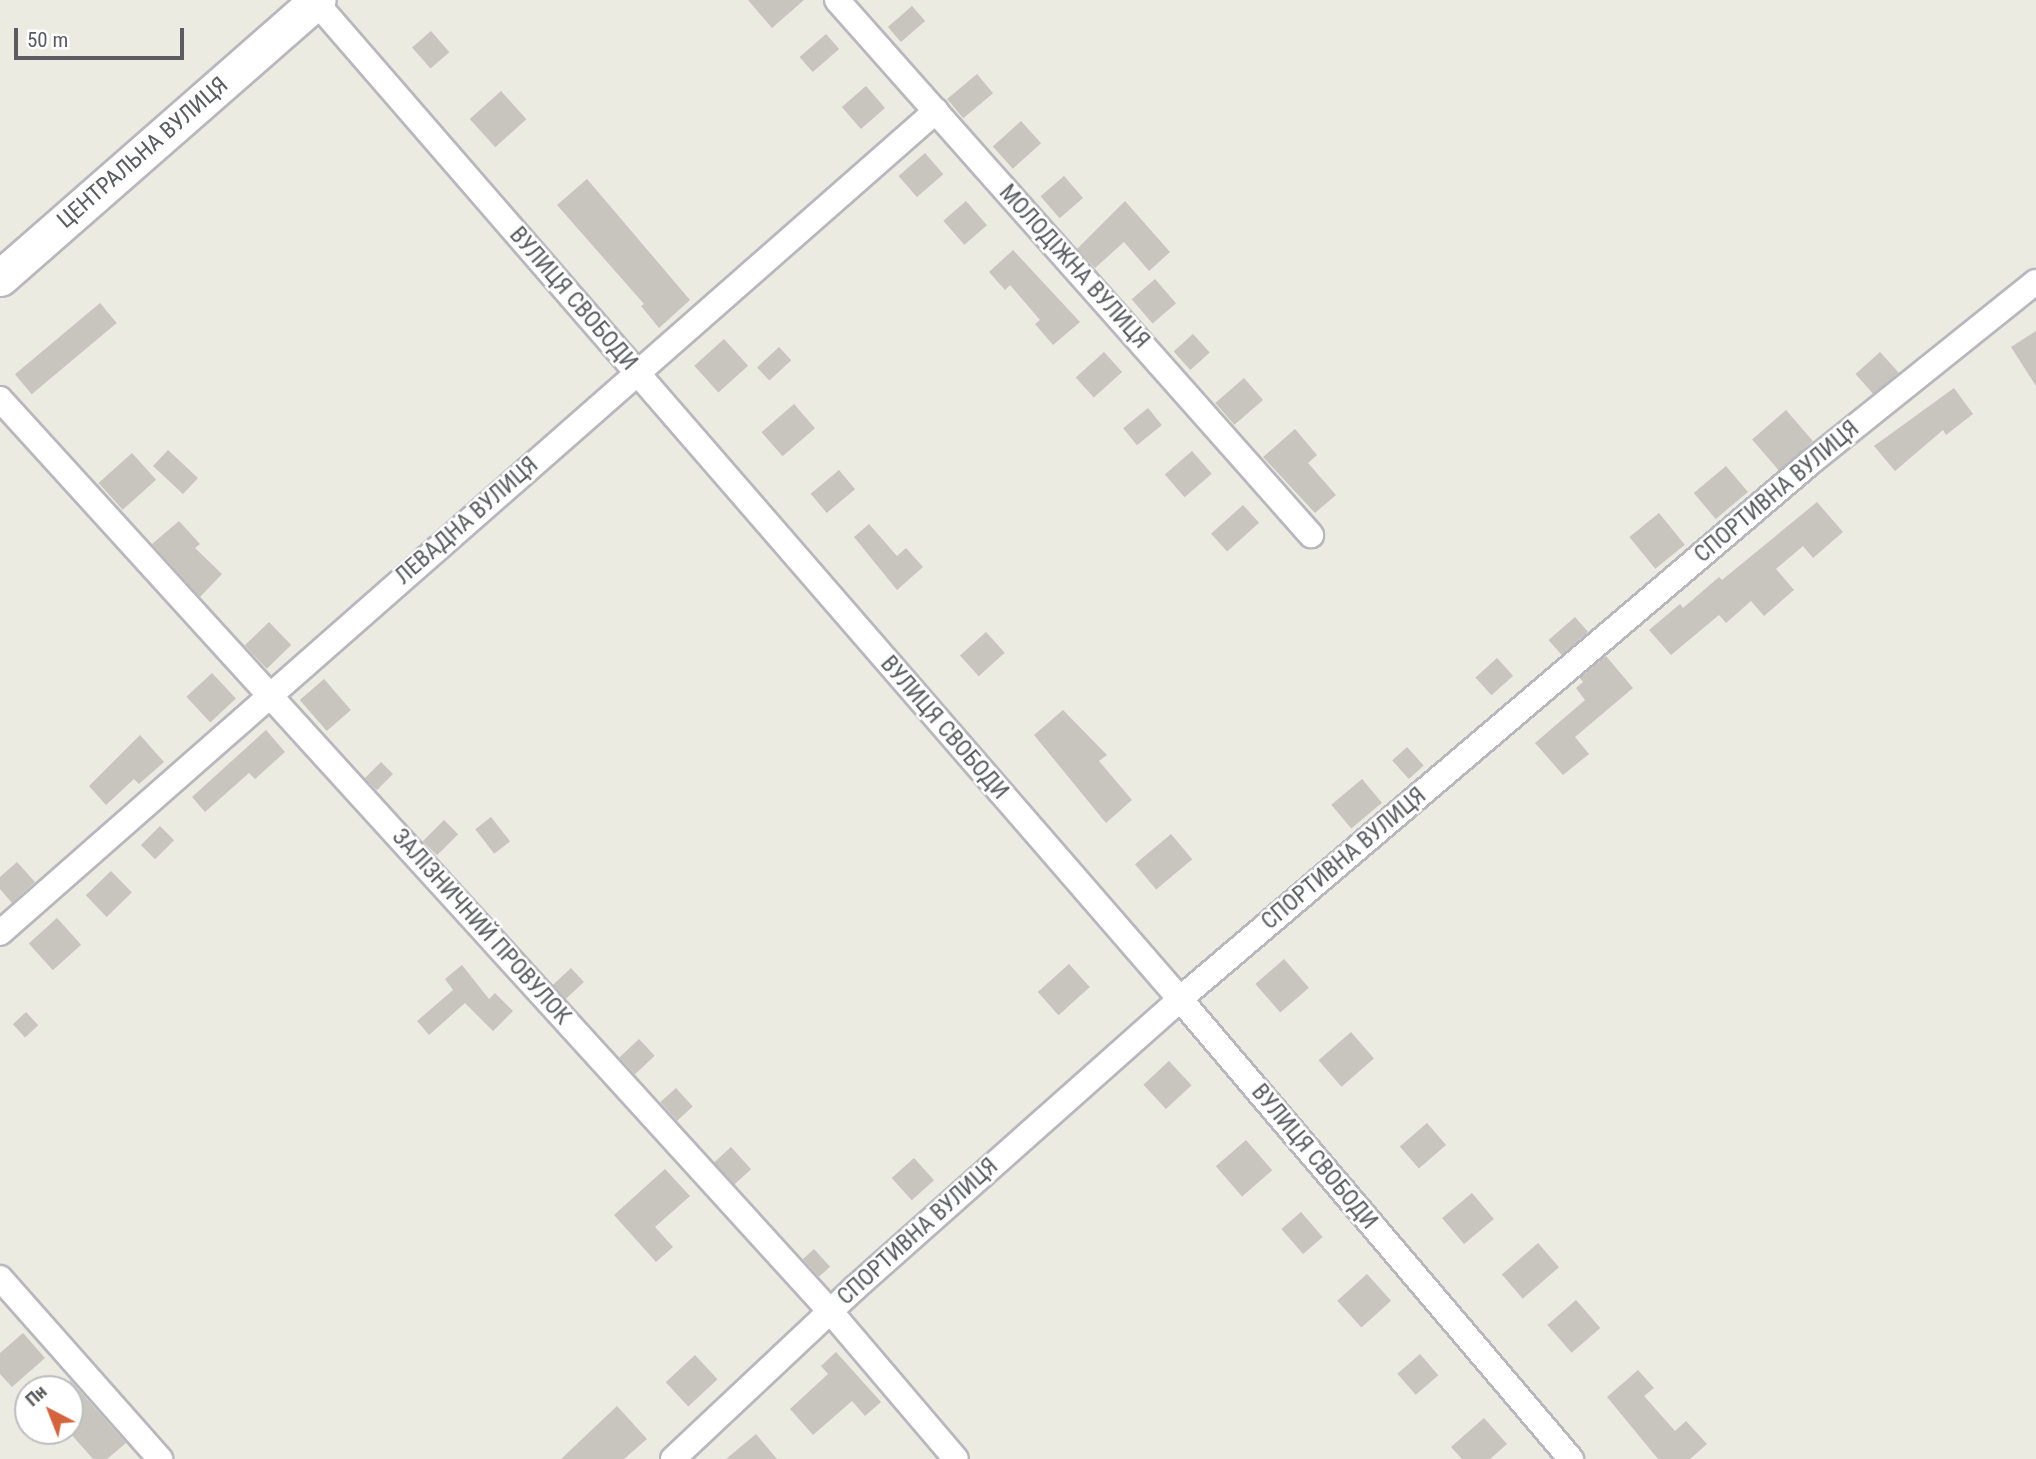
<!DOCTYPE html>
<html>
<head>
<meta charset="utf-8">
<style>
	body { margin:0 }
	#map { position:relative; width:2036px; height:1459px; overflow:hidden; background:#ebebe2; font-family:"Roboto Condensed",sans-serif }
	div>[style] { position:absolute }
	.building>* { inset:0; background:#c7c5be; transform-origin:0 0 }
	.roads { filter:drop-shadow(2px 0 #b7b8bd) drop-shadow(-2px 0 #b7b8bd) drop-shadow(0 2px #b7b8bd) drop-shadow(0 -2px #b7b8bd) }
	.street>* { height:24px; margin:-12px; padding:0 12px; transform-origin:12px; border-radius:12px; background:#fff }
	.secondary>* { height:35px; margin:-17.5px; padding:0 17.5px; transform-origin:17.5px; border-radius:17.5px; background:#fff }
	span { translate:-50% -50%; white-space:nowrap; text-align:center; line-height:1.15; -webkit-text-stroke:5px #fff; paint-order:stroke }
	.street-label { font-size:23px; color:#5a5c61 }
	.north { position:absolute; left:14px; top:1375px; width:70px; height:70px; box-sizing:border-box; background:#fff; border:2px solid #bdbec0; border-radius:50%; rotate:318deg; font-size:19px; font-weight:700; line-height:28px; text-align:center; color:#5a5c61 }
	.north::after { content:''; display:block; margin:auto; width:24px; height:32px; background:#d5643e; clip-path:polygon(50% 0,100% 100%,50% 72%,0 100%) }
	.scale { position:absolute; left:14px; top:28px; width:170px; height:32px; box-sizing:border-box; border:4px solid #5a5c61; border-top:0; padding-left:9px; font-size:21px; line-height:24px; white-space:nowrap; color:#5a5c61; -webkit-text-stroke:5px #fff; paint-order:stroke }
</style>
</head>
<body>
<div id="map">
	<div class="building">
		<i style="clip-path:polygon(748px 0,804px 0,772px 28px)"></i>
		<i style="left:912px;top:6px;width:20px;height:32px;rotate:49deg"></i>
		<i style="left:431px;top:31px;width:28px;height:25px;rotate:49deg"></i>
		<i style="left:826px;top:34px;width:20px;height:35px;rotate:49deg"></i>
		<i style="left:977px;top:74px;width:25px;height:39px;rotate:50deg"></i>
		<i style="left:866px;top:86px;width:29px;height:32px;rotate:49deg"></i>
		<i style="left:501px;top:91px;width:38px;height:42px;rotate:48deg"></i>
		<i style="left:1021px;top:121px;width:30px;height:38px;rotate:48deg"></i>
		<i style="left:925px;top:153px;width:28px;height:35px;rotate:49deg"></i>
		<i style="left:1064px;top:176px;width:29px;height:31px;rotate:49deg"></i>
		<i style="clip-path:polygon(587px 179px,690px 300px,659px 328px,641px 306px,644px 304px,557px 205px)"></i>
		<i style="left:966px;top:201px;width:32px;height:30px;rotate:49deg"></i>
		<i style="clip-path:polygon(1125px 201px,1170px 252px,1149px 271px,1124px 242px,1095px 268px,1077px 249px)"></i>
		<i style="clip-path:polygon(1013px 250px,1080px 322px,1053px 345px,1035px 324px,1040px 320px,1010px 285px,1005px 290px,989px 272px)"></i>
		<i style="left:1155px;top:279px;width:32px;height:31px;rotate:49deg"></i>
		<i style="left:100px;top:303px;width:26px;height:111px;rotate:50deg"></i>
		<i style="clip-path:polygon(2036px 331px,2036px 386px,2011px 347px)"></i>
		<i style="left:1193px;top:334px;width:25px;height:26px;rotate:48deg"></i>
		<i style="left:724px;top:339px;width:36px;height:40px;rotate:48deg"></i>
		<i style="left:779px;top:347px;width:18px;height:30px;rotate:47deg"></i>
		<i style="left:1104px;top:352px;width:27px;height:38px;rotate:48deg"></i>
		<i style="left:1880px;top:352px;width:28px;height:33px;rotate:48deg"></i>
		<i style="left:1244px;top:378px;width:29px;height:38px;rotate:49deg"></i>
		<i style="clip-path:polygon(1954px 388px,1973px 414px,1946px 435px,1943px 430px,1895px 471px,1874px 446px)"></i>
		<i style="left:794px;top:404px;width:32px;height:43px;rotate:49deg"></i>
		<i style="left:1148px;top:408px;width:22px;height:32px;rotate:51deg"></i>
		<i style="left:1786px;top:410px;width:41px;height:45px;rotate:49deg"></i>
		<i style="clip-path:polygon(1295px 429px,1317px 455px,1308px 463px,1336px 495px,1315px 513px,1263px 457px)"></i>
		<i style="left:168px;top:450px;width:41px;height:22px;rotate:43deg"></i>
		<i style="left:1192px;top:451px;width:30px;height:36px;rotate:49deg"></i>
		<i style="left:132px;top:453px;width:36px;height:45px;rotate:48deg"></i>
		<i style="left:1726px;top:466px;width:34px;height:42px;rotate:50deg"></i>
		<i style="left:839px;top:470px;width:25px;height:37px;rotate:50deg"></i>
		<i style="clip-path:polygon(1817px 502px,1843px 532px,1813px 558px,1803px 546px,1776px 569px,1794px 590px,1764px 616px,1751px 601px,1726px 623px,1719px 615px,1671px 655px,1649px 630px,1680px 604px,1683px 608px,1719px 577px,1722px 580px)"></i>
		<i style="left:1243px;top:505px;width:24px;height:43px;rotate:48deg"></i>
		<i style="left:1659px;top:513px;width:41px;height:38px;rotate:51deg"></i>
		<i style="clip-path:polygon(179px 521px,200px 544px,195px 548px,222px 574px,200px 597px,152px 544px)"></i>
		<i style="clip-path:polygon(869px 524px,897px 556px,906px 548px,923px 567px,897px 590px,854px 537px)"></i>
		<i style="left:1575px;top:617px;width:20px;height:35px;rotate:49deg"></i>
		<i style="left:269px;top:622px;width:32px;height:34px;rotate:46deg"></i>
		<i style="left:986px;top:632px;width:28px;height:35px;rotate:48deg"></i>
		<i style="clip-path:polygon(1606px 656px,1633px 688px,1575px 737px,1589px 754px,1563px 775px,1535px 743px,1585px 700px,1576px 688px,1583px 682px,1580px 678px)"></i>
		<i style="left:1497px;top:658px;width:24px;height:29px;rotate:48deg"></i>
		<i style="left:212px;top:673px;width:35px;height:35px;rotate:47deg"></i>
		<i style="left:324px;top:679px;width:41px;height:32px;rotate:49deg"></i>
		<i style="clip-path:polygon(1063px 710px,1107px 755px,1099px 761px,1132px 800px,1106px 823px,1034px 735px)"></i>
		<i style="clip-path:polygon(266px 730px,285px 752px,255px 779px,249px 773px,205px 812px,192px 797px)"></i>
		<i style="clip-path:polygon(140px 735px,164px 762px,139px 784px,134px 779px,106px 805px,89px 786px)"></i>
		<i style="left:1407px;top:747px;width:25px;height:20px;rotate:48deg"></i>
		<i style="left:381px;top:762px;width:17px;height:23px;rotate:45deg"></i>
		<i style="left:1362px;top:779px;width:31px;height:40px;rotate:50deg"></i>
		<i style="left:491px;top:817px;width:31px;height:20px;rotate:52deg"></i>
		<i style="left:444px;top:820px;width:20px;height:30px;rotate:45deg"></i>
		<i style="left:160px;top:826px;width:20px;height:27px;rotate:45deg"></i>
		<i style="left:1171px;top:834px;width:33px;height:47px;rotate:50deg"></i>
		<i style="clip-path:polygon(17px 862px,35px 882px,12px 903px,0 889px,0 877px)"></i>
		<i style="left:111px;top:871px;width:30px;height:35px;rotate:46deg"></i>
		<i style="left:57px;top:918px;width:36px;height:38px;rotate:48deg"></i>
		<i style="left:1284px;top:959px;width:38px;height:38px;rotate:49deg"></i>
		<i style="left:1069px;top:964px;width:31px;height:42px;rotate:48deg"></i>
		<i style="clip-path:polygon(462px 965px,489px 999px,495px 993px,513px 1011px,493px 1031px,465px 1003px,429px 1035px,417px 1021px,453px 990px,445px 979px)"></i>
		<i style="left:571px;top:968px;width:19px;height:25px;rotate:47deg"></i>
		<i style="left:26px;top:1012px;width:18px;height:18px;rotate:47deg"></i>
		<i style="left:1351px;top:1032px;width:35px;height:43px;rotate:49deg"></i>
		<i style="left:639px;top:1039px;width:23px;height:27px;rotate:47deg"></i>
		<i style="left:1169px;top:1061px;width:33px;height:35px;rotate:47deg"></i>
		<i style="left:676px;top:1088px;width:25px;height:21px;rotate:48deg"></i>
		<i style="left:1427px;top:1123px;width:29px;height:36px;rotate:49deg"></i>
		<i style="left:1246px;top:1140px;width:40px;height:40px;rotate:49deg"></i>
		<i style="left:731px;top:1147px;width:30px;height:23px;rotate:48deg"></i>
		<i style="left:914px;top:1158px;width:30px;height:30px;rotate:48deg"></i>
		<i style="clip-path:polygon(665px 1169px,690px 1196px,655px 1227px,673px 1247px,656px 1262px,614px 1215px)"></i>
		<i style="left:1472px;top:1193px;width:34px;height:39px;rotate:50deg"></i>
		<i style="left:1301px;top:1212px;width:33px;height:26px;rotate:49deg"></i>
		<i style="left:1538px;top:1243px;width:32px;height:48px;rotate:49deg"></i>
		<i style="left:814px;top:1249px;width:24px;height:15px;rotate:48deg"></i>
		<i style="left:1367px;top:1274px;width:36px;height:40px;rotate:48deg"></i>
		<i style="left:1576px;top:1300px;width:37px;height:38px;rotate:49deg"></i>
		<i style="clip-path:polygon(23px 1333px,45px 1358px,12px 1387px,0 1374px,0 1353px)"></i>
		<i style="clip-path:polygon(836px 1352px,881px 1402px,865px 1416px,852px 1401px,813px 1435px,790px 1409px,828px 1374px,821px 1366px)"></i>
		<i style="left:1420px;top:1354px;width:28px;height:30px;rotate:49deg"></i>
		<i style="left:695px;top:1355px;width:33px;height:40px;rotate:47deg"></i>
		<i style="clip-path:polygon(1638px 1370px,1654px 1388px,1644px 1396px,1675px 1431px,1686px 1421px,1707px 1444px,1690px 1459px,1658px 1459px,1607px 1397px)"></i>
		<i style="clip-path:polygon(70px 1380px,126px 1443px,107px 1459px,93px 1459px,70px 1433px)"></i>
		<i style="clip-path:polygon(617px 1406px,647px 1439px,624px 1459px,561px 1459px)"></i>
		<i style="clip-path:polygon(1484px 1418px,1507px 1444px,1490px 1459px,1462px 1459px,1451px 1447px)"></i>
		<i style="clip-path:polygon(756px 1434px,777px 1459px,726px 1459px)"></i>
	</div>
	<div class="roads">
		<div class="street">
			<i style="left:314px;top:0;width:1322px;rotate:49.08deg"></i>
			<i style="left:1180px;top:999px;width:604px;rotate:49.64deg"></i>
			<i style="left:837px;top:0;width:715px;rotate:48.46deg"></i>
			<i style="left:0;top:399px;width:1233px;rotate:47.7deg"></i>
			<i style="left:830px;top:1311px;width:194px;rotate:49.6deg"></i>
			<i style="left:0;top:933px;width:1246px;rotate:-41.29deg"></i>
			<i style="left:0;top:1278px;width:242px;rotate:48.5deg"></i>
			<i style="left:673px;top:1459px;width:250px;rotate:-43.2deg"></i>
			<i style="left:855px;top:1288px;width:435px;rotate:-41.6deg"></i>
			<i style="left:1180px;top:999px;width:829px;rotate:-40.4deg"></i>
			<i style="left:1811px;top:462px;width:288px;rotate:-38.7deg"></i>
		</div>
		<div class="secondary">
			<i style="left:0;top:278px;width:422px;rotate:-41.2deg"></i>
		</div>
	</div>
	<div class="street-label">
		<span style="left:143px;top:153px;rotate:-41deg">ЦЕНТРАЛЬНА ВУЛИЦЯ</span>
		<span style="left:1074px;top:267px;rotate:48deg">МОЛОДІЖНА ВУЛИЦЯ</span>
		<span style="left:573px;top:299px;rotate:49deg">ВУЛИЦЯ СВОБОДИ</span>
		<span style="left:1777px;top:492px;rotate:-40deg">СПОРТИВНА ВУЛИЦЯ</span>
		<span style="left:467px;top:521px;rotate:-41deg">ЛЕВАДНА ВУЛИЦЯ</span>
		<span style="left:944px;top:728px;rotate:49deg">ВУЛИЦЯ СВОБОДИ</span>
		<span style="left:1344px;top:859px;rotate:-40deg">СПОРТИВНА ВУЛИЦЯ</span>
		<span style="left:481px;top:927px;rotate:48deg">ЗАЛІЗНИЧНИЙ ПРОВУЛОК</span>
		<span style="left:1314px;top:1157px;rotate:50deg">ВУЛИЦЯ СВОБОДИ</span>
		<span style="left:918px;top:1232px;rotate:-42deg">СПОРТИВНА ВУЛИЦЯ</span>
	</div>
	<div class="north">Пн</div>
	<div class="scale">50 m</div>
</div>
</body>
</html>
